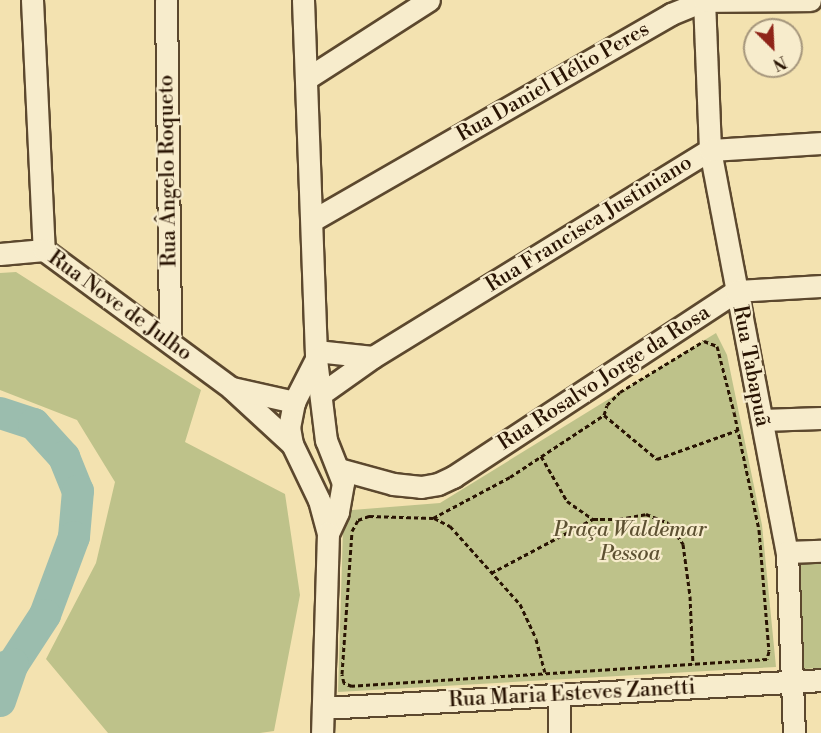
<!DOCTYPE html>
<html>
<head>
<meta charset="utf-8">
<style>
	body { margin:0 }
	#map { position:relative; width:821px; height:733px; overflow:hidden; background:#f3e2b0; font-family:"Libre Bodoni",serif }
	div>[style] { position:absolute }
	.green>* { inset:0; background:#bec28a }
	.river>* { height:32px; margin:-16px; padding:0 16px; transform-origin:16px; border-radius:16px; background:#9bbdae }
	.path>* { height:3px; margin-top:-1.5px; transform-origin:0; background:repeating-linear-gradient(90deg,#291403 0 4.5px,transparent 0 7.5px) }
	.roads { filter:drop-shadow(2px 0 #5c482e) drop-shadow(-2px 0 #5c482e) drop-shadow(0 2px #5c482e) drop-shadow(0 -2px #5c482e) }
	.minor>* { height:21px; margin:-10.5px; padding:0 10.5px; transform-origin:10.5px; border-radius:10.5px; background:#f7eccc }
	span { translate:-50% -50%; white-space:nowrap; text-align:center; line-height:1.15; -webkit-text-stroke:4.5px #f7eccc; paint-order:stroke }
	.street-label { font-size:21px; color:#291403 }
	.park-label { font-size:21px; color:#5d5132; font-style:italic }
	.north { position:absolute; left:743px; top:18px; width:60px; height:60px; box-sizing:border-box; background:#f7eccc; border:2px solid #a5967c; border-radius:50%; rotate:156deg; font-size:16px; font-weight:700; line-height:24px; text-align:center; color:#291403 }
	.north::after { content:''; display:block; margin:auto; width:21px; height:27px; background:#8f2418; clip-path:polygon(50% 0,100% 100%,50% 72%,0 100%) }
</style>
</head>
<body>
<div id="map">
	<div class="green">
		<i style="clip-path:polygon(16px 272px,201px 390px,185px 442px,285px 494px,300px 595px,274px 731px,260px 733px,108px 733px,46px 659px,96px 563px,115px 482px,77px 420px,0 390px,0 273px)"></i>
		<i style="clip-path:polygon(716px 333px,727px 355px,762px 525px,776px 667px,338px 692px,343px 529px,352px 510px,440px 503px)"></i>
		<i style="clip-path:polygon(821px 563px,821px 668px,804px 669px,799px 564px)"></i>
	</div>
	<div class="river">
		<i style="left:0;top:413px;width:36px;rotate:18deg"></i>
		<i style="left:34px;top:424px;width:45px;rotate:47.7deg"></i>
		<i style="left:64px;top:457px;width:37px;rotate:68deg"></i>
		<i style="left:78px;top:491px;width:46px;rotate:95deg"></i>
		<i style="left:74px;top:537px;width:83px;rotate:110.4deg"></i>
		<i style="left:45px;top:615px;width:59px;rotate:123.1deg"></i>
		<i style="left:13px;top:664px;width:14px;rotate:159deg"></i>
		<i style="left:0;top:701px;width:39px;rotate:-71deg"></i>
	</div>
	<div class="path">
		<i style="left:704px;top:341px;width:14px;rotate:21deg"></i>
		<i style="left:717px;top:346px;width:68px;rotate:75.6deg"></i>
		<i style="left:734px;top:412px;width:121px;rotate:78deg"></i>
		<i style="left:759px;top:530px;width:121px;rotate:85.3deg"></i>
		<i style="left:769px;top:651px;width:8px;rotate:104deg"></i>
		<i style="left:767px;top:659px;width:416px;rotate:176.3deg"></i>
		<i style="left:352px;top:686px;width:9px;rotate:-159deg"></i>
		<i style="left:344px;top:683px;width:9px;rotate:-103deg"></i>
		<i style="left:342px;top:674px;width:143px;rotate:-86deg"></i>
		<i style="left:352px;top:531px;width:13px;rotate:-61deg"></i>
		<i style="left:358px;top:520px;width:12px;rotate:-20deg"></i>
		<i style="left:369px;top:516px;width:64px;rotate:1.8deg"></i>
		<i style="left:433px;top:518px;width:87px;rotate:-28deg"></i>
		<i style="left:510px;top:477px;width:113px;rotate:-33.4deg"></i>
		<i style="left:604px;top:415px;width:10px;rotate:-73deg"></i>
		<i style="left:607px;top:405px;width:18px;rotate:-45deg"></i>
		<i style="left:620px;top:392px;width:98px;rotate:-31.3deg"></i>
		<i style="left:604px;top:415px;width:69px;rotate:39.7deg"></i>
		<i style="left:657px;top:459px;width:86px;rotate:-19.7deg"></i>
		<i style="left:541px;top:456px;width:52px;rotate:60deg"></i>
		<i style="left:567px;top:501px;width:32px;rotate:35deg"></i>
		<i style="left:593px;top:519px;width:26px"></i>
		<i style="left:619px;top:519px;width:27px;rotate:-10deg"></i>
		<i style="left:646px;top:514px;width:24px;rotate:22deg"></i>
		<i style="left:668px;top:523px;width:26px;rotate:54deg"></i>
		<i style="left:683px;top:544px;width:52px;rotate:82.3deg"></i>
		<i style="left:690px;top:596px;width:68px;rotate:87.5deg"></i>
		<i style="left:434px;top:518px;width:18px;rotate:27deg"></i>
		<i style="left:450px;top:526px;width:105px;rotate:48.1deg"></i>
		<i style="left:520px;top:604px;width:38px;rotate:65deg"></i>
		<i style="left:536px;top:639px;width:34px;rotate:75deg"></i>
		<i style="left:491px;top:573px;width:115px;rotate:-27.9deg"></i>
	</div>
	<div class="roads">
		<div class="minor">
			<i style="left:32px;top:0;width:250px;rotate:87.3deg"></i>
			<i style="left:166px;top:0;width:342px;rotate:89.3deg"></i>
			<i style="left:303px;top:0;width:359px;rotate:87.9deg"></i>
			<i style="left:316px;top:359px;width:82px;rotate:83deg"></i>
			<i style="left:326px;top:440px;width:46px;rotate:68.4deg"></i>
			<i style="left:343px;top:483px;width:29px;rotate:100deg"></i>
			<i style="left:338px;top:512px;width:23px;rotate:115deg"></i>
			<i style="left:704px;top:0;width:150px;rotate:87.7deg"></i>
			<i style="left:710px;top:150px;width:409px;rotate:79.2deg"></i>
			<i style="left:787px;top:552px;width:181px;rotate:87.8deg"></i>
			<i style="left:306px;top:79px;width:146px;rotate:-32.7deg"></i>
			<i style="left:313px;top:220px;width:413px;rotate:-29.9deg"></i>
			<i style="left:671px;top:14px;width:35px;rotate:-22deg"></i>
			<i style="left:704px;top:1px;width:106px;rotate:-0.5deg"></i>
			<i style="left:0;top:254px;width:44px;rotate:-5.2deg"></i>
			<i style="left:44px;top:250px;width:232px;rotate:36.4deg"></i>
			<i style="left:231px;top:388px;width:83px;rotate:42.6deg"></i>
			<i style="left:316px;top:351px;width:57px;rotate:6deg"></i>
			<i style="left:316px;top:359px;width:48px;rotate:117.1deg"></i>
			<i style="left:294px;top:402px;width:25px;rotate:101deg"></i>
			<i style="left:289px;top:427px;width:17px;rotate:80deg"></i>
			<i style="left:292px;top:444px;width:62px;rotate:64.3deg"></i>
			<i style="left:319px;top:500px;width:34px;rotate:75deg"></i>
			<i style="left:328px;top:533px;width:200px;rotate:91.7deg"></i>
			<i style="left:232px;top:388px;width:64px;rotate:12.7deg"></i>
			<i style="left:321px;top:394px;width:64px;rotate:-35.4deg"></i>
			<i style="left:373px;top:357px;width:395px;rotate:-31.6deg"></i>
			<i style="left:710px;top:150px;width:111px;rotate:-3.6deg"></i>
			<i style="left:762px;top:420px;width:59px;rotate:-1.9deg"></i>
			<i style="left:339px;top:469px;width:56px;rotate:15.5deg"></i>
			<i style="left:393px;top:484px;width:28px;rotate:6deg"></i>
			<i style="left:421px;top:487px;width:17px;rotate:-10deg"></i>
			<i style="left:438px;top:484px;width:17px;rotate:-25deg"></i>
			<i style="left:453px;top:477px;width:339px;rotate:-33.3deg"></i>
			<i style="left:736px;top:291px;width:85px;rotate:-3.4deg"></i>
			<i style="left:787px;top:552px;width:34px;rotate:-2deg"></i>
			<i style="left:559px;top:695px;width:38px;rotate:90deg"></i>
			<i style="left:323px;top:708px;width:499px;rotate:-3.2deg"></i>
		</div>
	</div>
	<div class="street-label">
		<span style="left:553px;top:82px;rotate:-30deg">Rua Daniel Hélio Peres</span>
		<span style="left:168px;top:171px;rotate:-91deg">Rua Ângelo Roqueto</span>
		<span style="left:589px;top:224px;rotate:-32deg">Rua Francisca Justiniano</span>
		<span style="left:120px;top:306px;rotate:36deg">Rua Nove de Julho</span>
		<span style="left:751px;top:366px;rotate:79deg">Rua Tabapuã</span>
		<span style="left:604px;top:378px;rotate:-33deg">Rua Rosalvo Jorge da Rosa</span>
		<span style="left:572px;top:694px;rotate:-3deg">Rua Maria Esteves Zanetti</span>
	</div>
	<div class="park-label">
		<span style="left:630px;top:542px">Praça Waldemar<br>Pessoa</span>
	</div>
	<div class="north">N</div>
</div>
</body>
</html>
